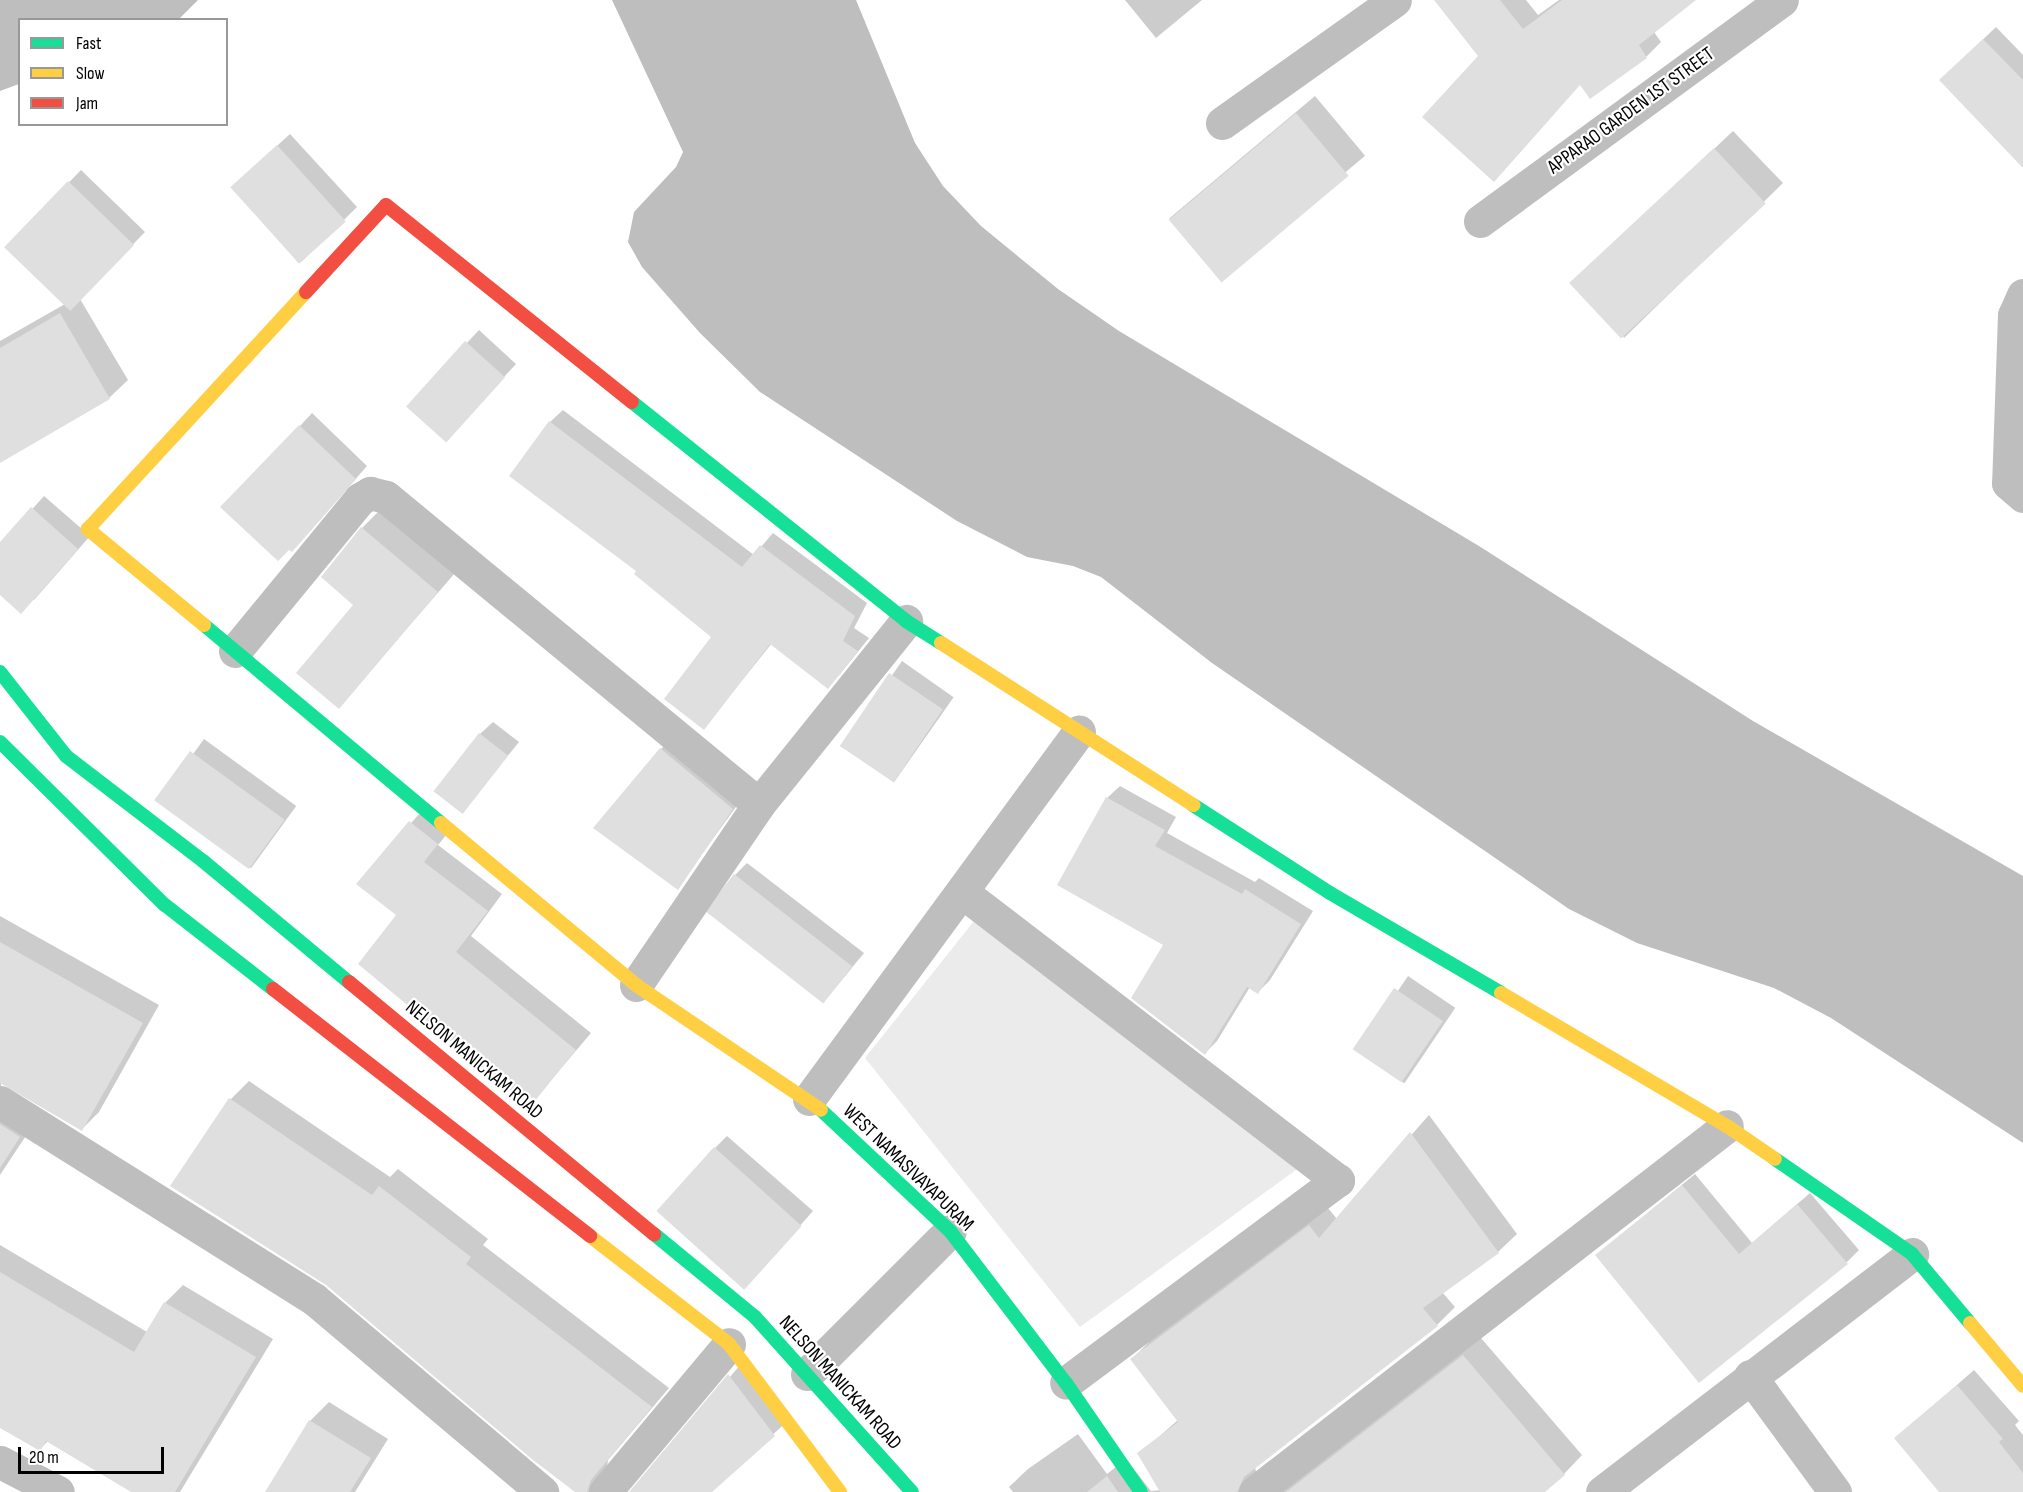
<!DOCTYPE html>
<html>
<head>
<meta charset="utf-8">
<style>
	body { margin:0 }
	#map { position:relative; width:2023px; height:1492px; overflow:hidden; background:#fff; font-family:"Sofia Sans Condensed",sans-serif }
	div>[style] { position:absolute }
	.green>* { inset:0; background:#ebebeb }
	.water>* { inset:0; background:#bebebe }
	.shadow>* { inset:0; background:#0003; transform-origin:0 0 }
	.building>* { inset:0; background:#dfdfdf; transform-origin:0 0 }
	.street>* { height:33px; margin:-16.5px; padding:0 16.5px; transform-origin:16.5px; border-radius:16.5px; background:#bebebe }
	.fast>* { height:14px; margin:-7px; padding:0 7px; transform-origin:7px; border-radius:7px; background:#16e098 }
	.slow>* { height:14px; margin:-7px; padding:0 7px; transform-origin:7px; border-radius:7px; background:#ffcf43 }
	.jam>* { height:14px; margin:-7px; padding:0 7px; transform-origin:7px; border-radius:7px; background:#f24e42 }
	span { translate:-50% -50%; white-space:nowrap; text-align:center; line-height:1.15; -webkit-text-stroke:4.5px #fff; paint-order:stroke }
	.street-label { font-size:20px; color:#000 }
	.legend { position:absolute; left:18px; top:18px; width:210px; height:108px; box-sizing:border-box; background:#fff; border:2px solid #999; margin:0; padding:8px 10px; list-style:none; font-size:18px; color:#000 }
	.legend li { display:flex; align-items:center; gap:12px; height:30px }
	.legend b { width:30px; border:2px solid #999 }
	.scale { position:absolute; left:18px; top:1447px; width:146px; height:27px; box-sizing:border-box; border:3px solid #000; border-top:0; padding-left:8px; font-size:18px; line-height:21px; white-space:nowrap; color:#000; -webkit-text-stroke:4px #fff; paint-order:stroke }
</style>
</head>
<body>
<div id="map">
	<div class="green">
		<i style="clip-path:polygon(982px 911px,1300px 1167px,1080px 1327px,865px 1058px)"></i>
	</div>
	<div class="water">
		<i style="clip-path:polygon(0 0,198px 0,179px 19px,20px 20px,19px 84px,0 91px)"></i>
		<i style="clip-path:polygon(612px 0,856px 0,915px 143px,943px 186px,981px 226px,1058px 289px,1119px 331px,1479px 546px,1753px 721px,2023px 876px,2023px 1143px,1831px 1018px,1774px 988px,1637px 943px,1569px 909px,1212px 663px,1101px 577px,1073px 566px,1027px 557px,957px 521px,760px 392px,700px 333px,642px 267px,628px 242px,634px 212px,676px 167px,683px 152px)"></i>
	</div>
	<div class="shadow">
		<i style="clip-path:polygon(1125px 0,1202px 0,1156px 38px)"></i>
		<i style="clip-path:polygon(1436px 0,1526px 0,1538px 15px,1559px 0,1694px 0,1654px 32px,1661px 42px,1647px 56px,1591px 97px,1581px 84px,1480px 56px)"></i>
		<i style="clip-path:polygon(1996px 27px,2023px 55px,2023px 166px,1953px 68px)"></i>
		<i style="left:1315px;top:96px;width:78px;height:190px;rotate:50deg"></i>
		<i style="clip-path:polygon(1733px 131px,1783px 183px,1624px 338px,1590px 266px)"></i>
		<i style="clip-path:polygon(290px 134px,357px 207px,301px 262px,245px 175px)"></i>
		<i style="clip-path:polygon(81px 170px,145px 232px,80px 299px,128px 380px,109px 398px,0 462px,0 341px,65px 304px,6px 247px)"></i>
		<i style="clip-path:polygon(479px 330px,516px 364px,458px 427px,408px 406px)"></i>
		<i style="clip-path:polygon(563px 410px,754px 555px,773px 533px,867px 603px,854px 628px,869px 638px,840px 674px,828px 687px,772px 643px,704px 728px,713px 637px,639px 571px,550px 422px)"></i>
		<i style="clip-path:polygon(312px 413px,367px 466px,304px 538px,300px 426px)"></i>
		<i style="clip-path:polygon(44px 496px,90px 536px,34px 600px,0 593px,0 545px)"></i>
		<i style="clip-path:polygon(380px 510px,455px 573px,339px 707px,355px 605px,362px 528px)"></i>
		<i style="left:902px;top:661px;width:63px;height:104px;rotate:35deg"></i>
		<i style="clip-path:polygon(493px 722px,519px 742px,461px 813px,480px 734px)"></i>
		<i style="clip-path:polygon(673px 737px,744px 796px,677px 888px,661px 749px)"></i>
		<i style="left:204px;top:739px;width:114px;height:77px;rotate:36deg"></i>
		<i style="clip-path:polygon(1120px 786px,1176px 817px,1167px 833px,1255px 882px,1259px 878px,1313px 911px,1270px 980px,1258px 992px,1250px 987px,1217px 1041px,1205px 1053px,1107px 798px)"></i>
		<i style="clip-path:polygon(426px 806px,452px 828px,438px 845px,502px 894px,471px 936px,591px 1033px,530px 1105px,398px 915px,358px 884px)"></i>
		<i style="clip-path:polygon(747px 863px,864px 953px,823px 1003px,735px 875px)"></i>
		<i style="clip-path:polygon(0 916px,159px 1005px,99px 1112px,82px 1129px,1px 1082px,1px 1093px,37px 1119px,0 1175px)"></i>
		<i style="left:1408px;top:976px;width:57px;height:91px;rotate:34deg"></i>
		<i style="clip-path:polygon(249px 1081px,390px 1177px,398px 1169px,488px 1239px,483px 1245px,669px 1388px,608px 1460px,604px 1492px,578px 1492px,327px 1283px,172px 1186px,231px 1099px)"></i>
		<i style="clip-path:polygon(1429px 1115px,1517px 1234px,1498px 1252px,1442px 1292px,1455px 1307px,1437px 1325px,1255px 1466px,1258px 1485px,1267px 1492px,1286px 1489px,1481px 1338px,1582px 1455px,1564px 1474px,1543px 1492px,1013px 1492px,1009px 1487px,1028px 1469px,1078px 1434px,1107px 1474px,1126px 1459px,1151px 1491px,1161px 1490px,1139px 1454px,1178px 1420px,1132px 1359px,1150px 1341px,1328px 1208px,1337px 1219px)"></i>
		<i style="clip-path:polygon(727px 1136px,813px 1211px,759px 1272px,715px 1148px)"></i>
		<i style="clip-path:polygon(1695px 1174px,1752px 1243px,1810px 1193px,1859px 1250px,1847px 1262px,1597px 1255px)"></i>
		<i style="clip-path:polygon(0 1245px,147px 1332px,165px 1303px,183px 1285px,273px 1339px,180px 1492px,134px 1492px,49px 1440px,40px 1449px,0 1426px)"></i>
		<i style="clip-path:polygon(747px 1357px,792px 1417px,710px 1492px,631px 1492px)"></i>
		<i style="clip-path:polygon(1974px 1370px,2019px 1421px,2015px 1425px,2023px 1435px,2023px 1492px,1941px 1492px,1896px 1438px)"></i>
		<i style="clip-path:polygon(329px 1402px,388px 1439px,355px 1492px,266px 1492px,310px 1421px)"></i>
	</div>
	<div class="building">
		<i style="clip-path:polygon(1434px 0,1500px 0,1523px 29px,1562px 0,1696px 0,1639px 45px,1647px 58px,1590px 99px,1580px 85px,1494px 182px,1422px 117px,1478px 56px)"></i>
		<i style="clip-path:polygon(1983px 39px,2023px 80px,2023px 168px,1939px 80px)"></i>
		<i style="left:1296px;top:113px;width:82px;height:166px;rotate:50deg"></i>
		<i style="left:277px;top:145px;width:103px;height:63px;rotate:48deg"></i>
		<i style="left:1714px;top:148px;width:76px;height:198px;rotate:47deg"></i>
		<i style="left:68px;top:181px;width:92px;height:92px;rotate:44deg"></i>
		<i style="clip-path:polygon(60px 313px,110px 399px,0 463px,0 348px)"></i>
		<i style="left:465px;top:341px;width:54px;height:88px;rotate:42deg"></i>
		<i style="clip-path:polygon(549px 421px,742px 567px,760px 545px,855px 616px,843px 641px,858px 651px,828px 689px,770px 644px,704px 730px,664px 699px,711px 637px,634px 574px,636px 571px,509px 476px)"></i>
		<i style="clip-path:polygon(299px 425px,356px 479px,292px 552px,289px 550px,278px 561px,220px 507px)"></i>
		<i style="clip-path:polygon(31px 507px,78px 549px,21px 614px,0 595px,0 542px)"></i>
		<i style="clip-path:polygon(361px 527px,438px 592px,339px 709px,296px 673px,353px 605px,321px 577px)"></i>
		<i style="left:889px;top:673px;width:65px;height:88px;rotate:34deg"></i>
		<i style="left:479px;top:733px;width:37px;height:74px;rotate:38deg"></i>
		<i style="clip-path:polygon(660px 748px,733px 809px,678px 890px,593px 828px)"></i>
		<i style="left:190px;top:751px;width:117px;height:61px;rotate:36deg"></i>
		<i style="clip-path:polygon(1106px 797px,1165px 830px,1155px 846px,1242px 894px,1245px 889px,1301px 924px,1258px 994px,1247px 987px,1205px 1055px,1131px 998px,1163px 945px,1057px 885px)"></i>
		<i style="clip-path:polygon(409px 821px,438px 844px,424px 862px,488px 911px,456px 952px,576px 1050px,530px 1107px,358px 964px,396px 915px,356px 884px)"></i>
		<i style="left:734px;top:874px;width:150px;height:47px;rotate:38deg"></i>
		<i style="clip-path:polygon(0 942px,143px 1023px,82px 1131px,0 1083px)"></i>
		<i style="left:1394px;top:988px;width:59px;height:74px;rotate:34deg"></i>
		<i style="clip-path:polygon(229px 1098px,372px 1195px,379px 1186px,471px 1257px,466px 1264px,652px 1407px,591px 1480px,587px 1492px,575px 1492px,533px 1460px,326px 1285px,170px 1186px)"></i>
		<i style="clip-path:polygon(0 1124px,20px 1137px,0 1168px)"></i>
		<i style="clip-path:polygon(1410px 1132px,1499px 1253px,1423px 1308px,1438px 1326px,1244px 1477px,1237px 1492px,1160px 1492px,1137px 1453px,1178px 1422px,1130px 1359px,1309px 1225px,1319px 1238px)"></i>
		<i style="left:714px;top:1147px;width:118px;height:86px;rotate:42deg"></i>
		<i style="clip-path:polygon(1682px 1185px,1739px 1254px,1797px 1204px,1848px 1264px,1699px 1383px,1595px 1255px)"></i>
		<i style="clip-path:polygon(0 1272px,134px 1352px,164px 1302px,256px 1357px,175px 1492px,131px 1492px,46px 1441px,40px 1451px,0 1428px)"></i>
		<i style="clip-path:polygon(1463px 1355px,1565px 1475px,1545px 1492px,1286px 1492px)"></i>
		<i style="clip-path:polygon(728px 1374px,775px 1436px,712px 1492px,629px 1492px)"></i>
		<i style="clip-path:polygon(1957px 1385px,2003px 1439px,1999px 1442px,2023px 1473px,2023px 1492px,1939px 1492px,1894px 1438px)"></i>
		<i style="clip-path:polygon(309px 1420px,371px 1458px,350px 1492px,265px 1492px)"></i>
		<i style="clip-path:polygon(1107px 1476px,1118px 1492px,1087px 1492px)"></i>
	</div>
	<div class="street">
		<i style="left:1222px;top:123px;width:212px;rotate:-35.4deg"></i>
		<i style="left:1480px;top:221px;width:374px;rotate:-36.2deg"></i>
		<i style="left:2023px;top:295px;width:22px;rotate:114deg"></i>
		<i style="left:2014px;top:315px;width:168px;rotate:92deg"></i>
		<i style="left:2008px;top:483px;width:20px;rotate:41deg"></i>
		<i style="left:235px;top:651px;width:197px;rotate:-50.6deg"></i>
		<i style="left:360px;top:499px;width:12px;rotate:-31deg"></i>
		<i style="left:370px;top:493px;width:16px;rotate:14deg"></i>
		<i style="left:386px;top:497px;width:483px;rotate:39.5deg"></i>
		<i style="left:962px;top:892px;width:474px;rotate:37.5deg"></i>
		<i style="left:1338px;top:1180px;width:339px;rotate:143.3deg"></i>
		<i style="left:636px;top:985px;width:219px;rotate:-55.8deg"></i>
		<i style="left:759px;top:804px;width:235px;rotate:-51.2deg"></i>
		<i style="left:809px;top:1099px;width:456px;rotate:-53.7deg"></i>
		<i style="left:0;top:1102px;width:371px;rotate:32.1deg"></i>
		<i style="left:314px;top:1299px;width:299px;rotate:40.2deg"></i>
		<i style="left:807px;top:1374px;width:202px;rotate:-45deg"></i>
		<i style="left:1750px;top:1376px;width:144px;rotate:53.8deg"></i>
		<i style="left:0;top:1462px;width:65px;rotate:27.3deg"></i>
		<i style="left:605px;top:1492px;width:193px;rotate:-50deg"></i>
		<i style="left:1255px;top:1492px;width:597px;rotate:-37.79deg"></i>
		<i style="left:1602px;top:1492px;width:391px;rotate:-37.5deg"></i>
	</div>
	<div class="fast">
		<i style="left:632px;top:402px;width:351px;rotate:38.6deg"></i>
		<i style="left:906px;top:621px;width:41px;rotate:32.2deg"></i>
		<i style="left:204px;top:625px;width:309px;rotate:39.9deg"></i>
		<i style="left:0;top:672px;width:107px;rotate:51.8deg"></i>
		<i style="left:66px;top:756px;width:173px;rotate:37.5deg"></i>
		<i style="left:203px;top:861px;width:190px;rotate:39.7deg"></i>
		<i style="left:0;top:742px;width:232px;rotate:44.7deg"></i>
		<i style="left:165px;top:905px;width:137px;rotate:37.9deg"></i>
		<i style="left:1193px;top:805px;width:163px;rotate:32.7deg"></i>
		<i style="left:1330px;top:893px;width:198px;rotate:30.3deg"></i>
		<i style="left:821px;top:1110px;width:177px;rotate:43.2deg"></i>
		<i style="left:950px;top:1231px;width:191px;rotate:52.7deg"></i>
		<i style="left:1066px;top:1383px;width:132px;rotate:55.5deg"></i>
		<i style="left:1775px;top:1159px;width:167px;rotate:34.7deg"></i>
		<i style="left:1912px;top:1254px;width:90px;rotate:50deg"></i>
		<i style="left:654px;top:1234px;width:131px;rotate:39.4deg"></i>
		<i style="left:755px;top:1317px;width:235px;rotate:48.1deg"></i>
	</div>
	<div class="slow">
		<i style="left:204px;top:625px;width:151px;rotate:-140.4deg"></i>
		<i style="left:88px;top:529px;width:322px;rotate:-47.4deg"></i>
		<i style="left:941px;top:643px;width:300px;rotate:32.7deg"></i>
		<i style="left:441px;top:823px;width:254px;rotate:39.7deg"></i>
		<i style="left:636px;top:985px;width:223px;rotate:34deg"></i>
		<i style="left:1501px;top:993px;width:262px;rotate:30.5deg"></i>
		<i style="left:1727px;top:1126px;width:58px;rotate:34.5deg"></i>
		<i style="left:590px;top:1236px;width:176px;rotate:37.8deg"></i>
		<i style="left:729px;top:1344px;width:185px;rotate:53.1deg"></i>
		<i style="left:1970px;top:1323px;width:82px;rotate:49.9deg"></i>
	</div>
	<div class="jam">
		<i style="left:306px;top:292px;width:118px;rotate:-47.4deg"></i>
		<i style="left:386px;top:205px;width:315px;rotate:38.7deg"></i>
		<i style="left:349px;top:982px;width:396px;rotate:39.6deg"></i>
		<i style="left:273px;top:989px;width:402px;rotate:37.9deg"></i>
	</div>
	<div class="street-label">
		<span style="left:1631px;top:111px;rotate:-36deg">APPARAO GARDEN 1ST STREET</span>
		<span style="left:474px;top:1060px;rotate:40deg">NELSON MANICKAM ROAD</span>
		<span style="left:908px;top:1168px;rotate:44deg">WEST NAMASIVAYAPURAM</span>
		<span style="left:840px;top:1383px;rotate:48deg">NELSON MANICKAM ROAD</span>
	</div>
	<ul class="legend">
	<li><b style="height:8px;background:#16e098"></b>Fast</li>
	<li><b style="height:8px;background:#ffcf43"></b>Slow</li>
	<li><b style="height:8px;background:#f24e42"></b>Jam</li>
	</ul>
	<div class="scale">20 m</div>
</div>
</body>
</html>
